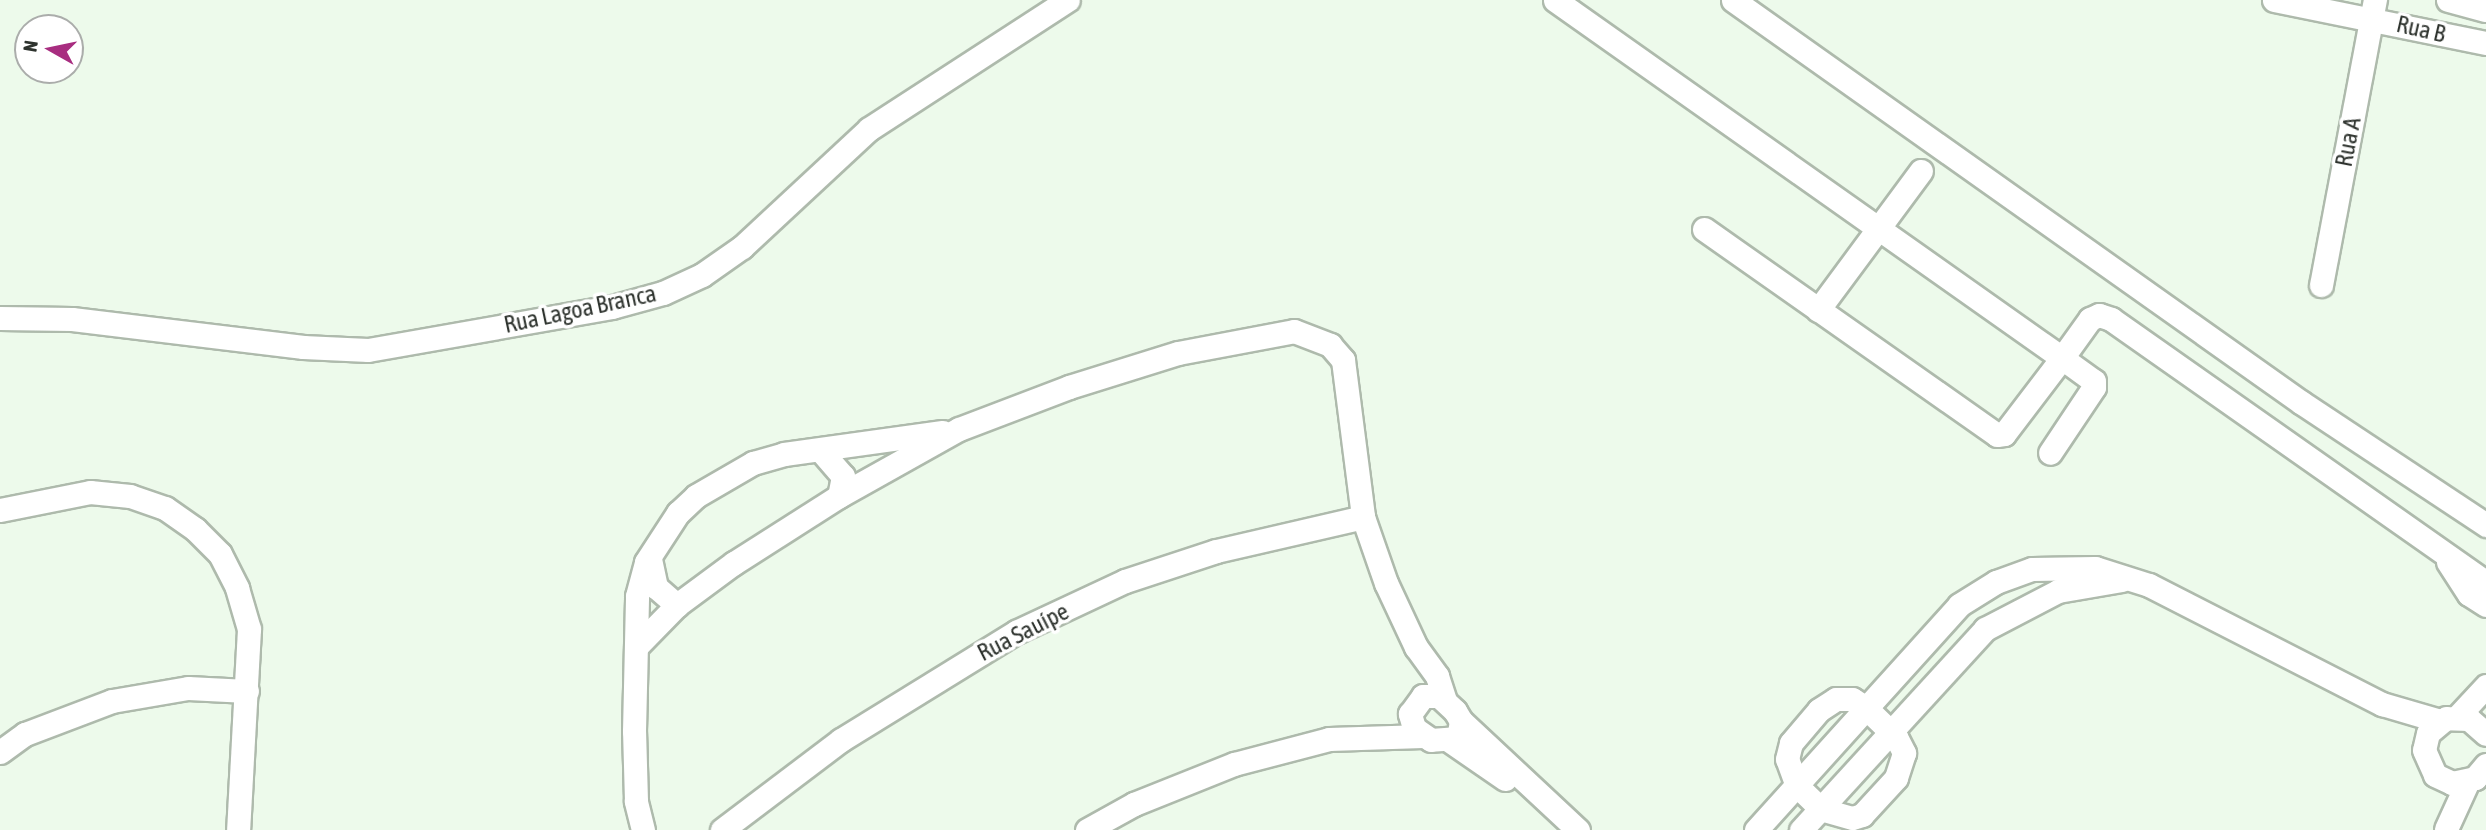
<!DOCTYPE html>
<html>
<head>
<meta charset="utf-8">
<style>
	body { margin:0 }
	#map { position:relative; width:2486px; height:830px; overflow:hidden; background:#edfaeb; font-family:"Asap Condensed",sans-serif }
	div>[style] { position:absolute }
	.roads { filter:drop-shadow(2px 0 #aebaac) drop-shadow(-2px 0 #aebaac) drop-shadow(0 2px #aebaac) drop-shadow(0 -2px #aebaac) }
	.minor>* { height:23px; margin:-11.5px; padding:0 11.5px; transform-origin:11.5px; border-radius:11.5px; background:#fff }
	span { translate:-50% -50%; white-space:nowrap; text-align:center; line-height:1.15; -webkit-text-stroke:7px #fff; paint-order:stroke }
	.street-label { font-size:24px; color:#2e332e }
	.north { position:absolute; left:14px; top:14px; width:70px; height:70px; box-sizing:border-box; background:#fff; border:2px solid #abadab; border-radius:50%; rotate:279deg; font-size:19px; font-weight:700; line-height:28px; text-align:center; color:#2e332e }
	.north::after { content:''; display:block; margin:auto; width:24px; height:32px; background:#a82d80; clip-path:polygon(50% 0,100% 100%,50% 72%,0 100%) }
</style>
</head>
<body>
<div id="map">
	<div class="roads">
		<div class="minor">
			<i style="left:1555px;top:0;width:621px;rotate:35.23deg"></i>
			<i style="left:2062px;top:358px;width:48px;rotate:-54.3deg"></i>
			<i style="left:2090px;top:319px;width:10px;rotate:-24deg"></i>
			<i style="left:2099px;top:315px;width:13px;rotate:18deg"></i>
			<i style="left:2111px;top:319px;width:459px;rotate:35.1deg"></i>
			<i style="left:1733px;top:0;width:697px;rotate:35.31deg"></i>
			<i style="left:2302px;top:403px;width:221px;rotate:33.5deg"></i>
			<i style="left:2274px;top:0;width:216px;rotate:11.5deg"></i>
			<i style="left:2448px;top:0;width:39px;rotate:15deg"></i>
			<i style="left:1704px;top:229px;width:358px;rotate:35.1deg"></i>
			<i style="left:1997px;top:435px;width:7px;rotate:-8deg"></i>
			<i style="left:2004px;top:434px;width:96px;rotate:-52.7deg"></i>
			<i style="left:2062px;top:358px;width:39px;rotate:36deg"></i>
			<i style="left:2094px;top:381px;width:6px;rotate:90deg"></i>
			<i style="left:2094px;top:387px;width:79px;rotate:123.7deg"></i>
			<i style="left:2321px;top:285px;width:290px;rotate:-79.3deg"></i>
			<i style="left:1818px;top:310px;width:173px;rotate:-53.5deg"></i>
			<i style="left:0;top:318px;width:72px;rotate:0.8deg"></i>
			<i style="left:72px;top:319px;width:233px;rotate:6.9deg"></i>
			<i style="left:303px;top:347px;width:65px;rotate:2.6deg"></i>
			<i style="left:368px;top:350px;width:248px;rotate:-10deg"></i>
			<i style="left:612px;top:307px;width:53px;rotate:-15.4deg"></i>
			<i style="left:663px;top:293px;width:43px;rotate:-24.8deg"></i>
			<i style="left:702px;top:275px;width:49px;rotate:-35deg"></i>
			<i style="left:742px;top:247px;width:173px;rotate:-42.9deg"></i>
			<i style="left:869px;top:129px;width:237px;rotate:-33deg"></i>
			<i style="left:821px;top:451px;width:33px;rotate:49deg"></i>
			<i style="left:843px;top:476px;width:20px;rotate:101deg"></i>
			<i style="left:0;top:510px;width:92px;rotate:-11.3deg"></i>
			<i style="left:90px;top:492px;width:40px;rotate:5.7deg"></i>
			<i style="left:130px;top:496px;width:37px;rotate:19deg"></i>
			<i style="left:165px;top:508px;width:37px;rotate:35deg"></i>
			<i style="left:195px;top:529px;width:35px;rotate:45deg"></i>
			<i style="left:220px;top:554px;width:38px;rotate:63deg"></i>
			<i style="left:237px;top:588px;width:43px;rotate:73.7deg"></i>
			<i style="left:249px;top:629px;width:201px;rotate:93.1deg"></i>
			<i style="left:650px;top:559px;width:29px;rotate:78deg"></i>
			<i style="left:656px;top:587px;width:28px;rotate:41deg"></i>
			<i style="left:2448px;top:562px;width:38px;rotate:57deg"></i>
			<i style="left:2469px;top:594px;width:20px;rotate:33deg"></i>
			<i style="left:637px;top:646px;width:57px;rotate:-45.7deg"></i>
			<i style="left:677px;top:605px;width:71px;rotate:-36.4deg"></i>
			<i style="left:734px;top:563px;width:125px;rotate:-32.5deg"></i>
			<i style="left:839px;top:496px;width:137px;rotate:-29.2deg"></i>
			<i style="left:959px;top:429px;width:118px;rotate:-20.9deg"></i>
			<i style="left:1069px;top:387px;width:114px;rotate:-17.3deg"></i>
			<i style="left:1178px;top:353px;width:118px;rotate:-10.7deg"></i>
			<i style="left:1294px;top:331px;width:39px;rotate:21deg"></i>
			<i style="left:1330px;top:345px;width:20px;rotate:49deg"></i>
			<i style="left:1343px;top:360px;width:158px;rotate:82.7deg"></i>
			<i style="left:1363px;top:517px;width:70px;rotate:70.8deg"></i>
			<i style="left:1386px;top:583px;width:71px;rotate:64.9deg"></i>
			<i style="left:1416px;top:647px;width:36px;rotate:54deg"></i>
			<i style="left:1437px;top:676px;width:25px;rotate:72deg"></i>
			<i style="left:1423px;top:696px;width:16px"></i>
			<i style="left:1439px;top:696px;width:22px;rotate:43deg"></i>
			<i style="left:1455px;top:711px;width:12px;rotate:59deg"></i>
			<i style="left:1461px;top:721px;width:17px;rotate:100deg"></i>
			<i style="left:1458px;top:738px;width:27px;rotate:176deg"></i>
			<i style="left:1431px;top:740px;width:21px;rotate:-145deg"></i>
			<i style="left:1414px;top:728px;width:15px;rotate:-106deg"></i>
			<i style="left:1410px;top:714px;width:22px;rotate:-54deg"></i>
			<i style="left:1836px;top:699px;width:16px"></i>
			<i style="left:1852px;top:699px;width:17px;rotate:33deg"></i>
			<i style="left:1866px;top:708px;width:42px;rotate:44deg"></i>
			<i style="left:1896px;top:737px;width:18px;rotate:63deg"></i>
			<i style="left:1904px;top:753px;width:26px;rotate:108deg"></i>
			<i style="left:1896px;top:778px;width:50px;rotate:132.6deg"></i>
			<i style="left:1862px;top:815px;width:10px;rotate:163deg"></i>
			<i style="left:1852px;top:818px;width:32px;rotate:-164deg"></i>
			<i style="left:1821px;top:809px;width:33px;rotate:-136deg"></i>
			<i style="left:1797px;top:786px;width:29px;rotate:-110deg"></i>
			<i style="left:1787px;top:759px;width:16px;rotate:-76deg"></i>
			<i style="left:1791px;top:743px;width:43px;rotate:-49.7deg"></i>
			<i style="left:1819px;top:710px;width:20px;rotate:-33deg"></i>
			<i style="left:2458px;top:716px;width:41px;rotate:-47deg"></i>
			<i style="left:1461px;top:721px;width:160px;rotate:43deg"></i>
			<i style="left:2486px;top:734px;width:23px;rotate:-139deg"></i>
			<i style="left:2469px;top:719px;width:23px;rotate:-178deg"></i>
			<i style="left:2446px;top:718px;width:23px;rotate:140deg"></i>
			<i style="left:2428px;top:733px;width:17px;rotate:103deg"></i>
			<i style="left:2424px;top:750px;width:27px;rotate:66deg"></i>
			<i style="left:2435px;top:775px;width:19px;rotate:25deg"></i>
			<i style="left:2452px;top:783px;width:24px;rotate:-12deg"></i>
			<i style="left:2475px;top:778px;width:17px;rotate:-50deg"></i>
			<i style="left:1450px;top:741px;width:67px;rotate:34.6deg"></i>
			<i style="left:0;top:752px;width:31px;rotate:-36deg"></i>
			<i style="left:25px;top:734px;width:93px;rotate:-20.8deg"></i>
			<i style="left:112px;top:701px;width:77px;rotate:-9.7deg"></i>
			<i style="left:188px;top:688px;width:59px;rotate:2.9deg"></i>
			<i style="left:2446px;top:829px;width:53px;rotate:-65.4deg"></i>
			<i style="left:643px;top:830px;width:30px;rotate:-104deg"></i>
			<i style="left:636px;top:801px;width:70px;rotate:-91.6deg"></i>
			<i style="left:634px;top:731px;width:135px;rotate:-88.7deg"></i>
			<i style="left:637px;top:596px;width:35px;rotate:-75deg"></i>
			<i style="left:646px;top:562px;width:59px;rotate:-56.9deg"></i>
			<i style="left:678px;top:513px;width:25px;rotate:-43deg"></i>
			<i style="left:696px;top:496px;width:66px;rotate:-30.1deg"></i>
			<i style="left:753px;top:463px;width:32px;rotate:-16deg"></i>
			<i style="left:784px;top:454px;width:160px;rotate:-7.9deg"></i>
			<i style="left:722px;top:830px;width:149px;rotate:-37.1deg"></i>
			<i style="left:841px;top:740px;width:206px;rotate:-31.7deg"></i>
			<i style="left:1016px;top:632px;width:120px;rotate:-25.1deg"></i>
			<i style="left:1125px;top:581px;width:96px;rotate:-18.2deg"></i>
			<i style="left:1216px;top:551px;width:151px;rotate:-13deg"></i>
			<i style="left:1087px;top:830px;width:54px;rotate:-29deg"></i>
			<i style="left:1134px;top:804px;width:108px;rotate:-21.8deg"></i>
			<i style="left:1234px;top:764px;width:98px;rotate:-14.7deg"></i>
			<i style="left:1329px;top:739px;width:94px;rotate:-1.8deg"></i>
			<i style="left:1756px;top:830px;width:303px;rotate:-47.9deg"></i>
			<i style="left:1959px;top:605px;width:44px;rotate:-31.9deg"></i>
			<i style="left:1996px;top:582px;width:38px;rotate:-20deg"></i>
			<i style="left:2032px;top:569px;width:63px;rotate:-0.9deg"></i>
			<i style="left:2095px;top:568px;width:57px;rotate:17.5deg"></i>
			<i style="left:2149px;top:585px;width:262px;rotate:27.1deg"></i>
			<i style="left:2382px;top:704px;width:60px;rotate:16.3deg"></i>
			<i style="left:1801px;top:830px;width:273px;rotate:-47.5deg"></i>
			<i style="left:1985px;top:629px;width:82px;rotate:-27.5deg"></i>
			<i style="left:2058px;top:591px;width:65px;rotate:-9.8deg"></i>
		</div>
	</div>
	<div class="street-label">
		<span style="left:2421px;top:29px;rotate:13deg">Rua B</span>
		<span style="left:2348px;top:142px;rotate:-79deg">Rua A</span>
		<span style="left:580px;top:309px;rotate:-12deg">Rua Lagoa Branca</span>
		<span style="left:1023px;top:632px;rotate:-27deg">Rua Sauípe</span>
	</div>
	<div class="north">N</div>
</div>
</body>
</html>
